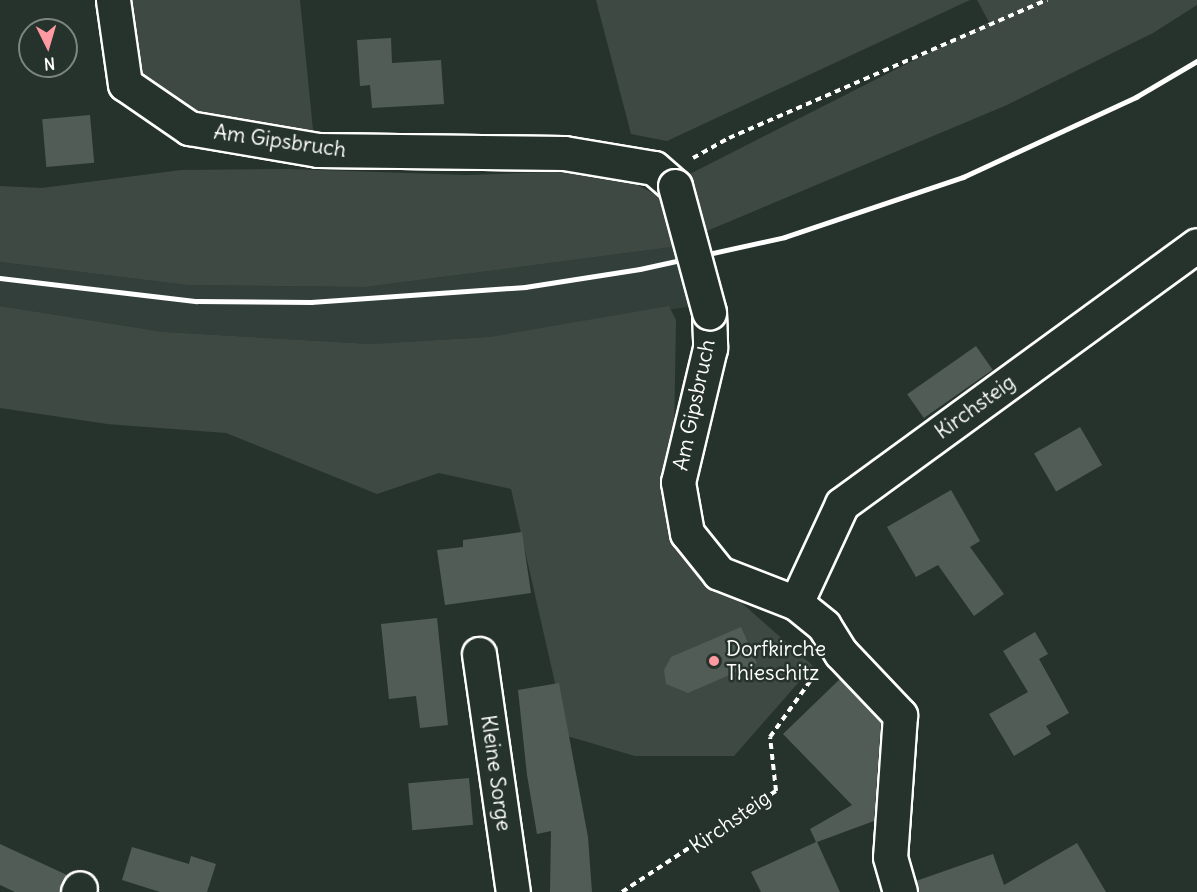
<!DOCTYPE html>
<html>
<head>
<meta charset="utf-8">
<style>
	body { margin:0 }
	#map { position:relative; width:1197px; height:892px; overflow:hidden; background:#26332d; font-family:Delius,sans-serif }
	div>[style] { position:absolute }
	.built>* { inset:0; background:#333f3a }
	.green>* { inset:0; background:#3e4944 }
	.building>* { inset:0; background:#515c57; transform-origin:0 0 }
	.path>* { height:4px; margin-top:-2px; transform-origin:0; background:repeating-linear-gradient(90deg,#fff 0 6px,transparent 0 10.5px) }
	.roads { filter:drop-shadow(2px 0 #fff) drop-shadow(-2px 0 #fff) drop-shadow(0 2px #fff) drop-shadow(0 -2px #fff) }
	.minor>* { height:33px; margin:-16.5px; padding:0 16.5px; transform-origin:16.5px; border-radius:16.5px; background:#26332d }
	.rail>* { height:4.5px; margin:-2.25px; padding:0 2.25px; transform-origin:2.25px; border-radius:2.25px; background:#fff }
	.bridges { filter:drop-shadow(2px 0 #fff) drop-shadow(-2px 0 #fff) drop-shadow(0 2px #fff) drop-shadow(0 -2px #fff) }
	.minor-bridge>* { height:33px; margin:-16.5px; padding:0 16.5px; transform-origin:16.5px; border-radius:16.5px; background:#26332d }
	.dots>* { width:16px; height:16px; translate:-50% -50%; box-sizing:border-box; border:3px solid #26332d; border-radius:50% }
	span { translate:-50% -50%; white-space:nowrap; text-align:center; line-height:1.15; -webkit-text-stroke:5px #26332d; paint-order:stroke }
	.street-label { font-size:21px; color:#fff }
	.poi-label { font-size:21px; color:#fff }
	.left { translate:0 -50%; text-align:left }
	.north { position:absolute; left:18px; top:18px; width:60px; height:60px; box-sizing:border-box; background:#26332d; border:2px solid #7d8581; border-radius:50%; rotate:175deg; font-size:16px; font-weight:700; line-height:24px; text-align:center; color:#fff }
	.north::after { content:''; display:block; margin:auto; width:21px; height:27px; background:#ff9aa2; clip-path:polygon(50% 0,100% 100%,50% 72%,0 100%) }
</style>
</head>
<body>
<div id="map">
	<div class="built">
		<i style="clip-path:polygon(680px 246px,693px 306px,489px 337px,370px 344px,164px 332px,0 306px,0 262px,187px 285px,365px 287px)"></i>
	</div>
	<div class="green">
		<i style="clip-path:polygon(131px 0,300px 0,313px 130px,207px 122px,139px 78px)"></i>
		<i style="clip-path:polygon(596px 0,970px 0,667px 141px,631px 134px)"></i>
		<i style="clip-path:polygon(977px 0,1197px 0,1197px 5px,1153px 33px,1007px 105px,702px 233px,678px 180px,989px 22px)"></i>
		<i style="clip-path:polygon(288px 169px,467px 175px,609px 170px,666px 200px,680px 246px,365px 287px,187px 285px,0 262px,0 186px,42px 188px,181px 170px)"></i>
		<i style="clip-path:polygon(0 306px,164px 332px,370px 344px,489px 337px,669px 306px,676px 320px,673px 492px,711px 576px,813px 666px,734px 756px,635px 756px,567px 736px,511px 489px,439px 473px,377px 494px,226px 433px,107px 424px,0 408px)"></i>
	</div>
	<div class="building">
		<i style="clip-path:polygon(391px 38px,392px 63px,441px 60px,444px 104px,372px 108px,370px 85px,360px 86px,357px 40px)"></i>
		<i style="left:90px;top:115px;width:48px;height:48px;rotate:85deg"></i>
		<i style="left:976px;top:346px;width:29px;height:84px;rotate:55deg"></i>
		<i style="left:1080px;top:427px;width:44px;height:53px;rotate:60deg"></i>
		<i style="clip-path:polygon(951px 490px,980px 541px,970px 547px,1004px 594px,974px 616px,938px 565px,916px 577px,887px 527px)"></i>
		<i style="clip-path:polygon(522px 532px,531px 593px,445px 605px,437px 550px,463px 547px,463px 540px)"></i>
		<i style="clip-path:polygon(437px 618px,448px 725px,420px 728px,416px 696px,389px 699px,381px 624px)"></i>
		<i style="clip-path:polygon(741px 627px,757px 663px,688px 693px,666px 684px,664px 670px,671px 657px)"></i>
		<i style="clip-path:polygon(1035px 632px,1048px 654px,1039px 659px,1069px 713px,1046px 726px,1051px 734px,1014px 756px,989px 714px,1028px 692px,1003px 651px)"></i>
		<i style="clip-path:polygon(840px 679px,881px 722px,874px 821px,817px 842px,840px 892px,761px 892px,751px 872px,816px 842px,810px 829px,852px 805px,783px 734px)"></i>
		<i style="clip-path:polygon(559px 683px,588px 837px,592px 892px,550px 892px,551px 831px,537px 834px,527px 775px,518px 690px)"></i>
		<i style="left:469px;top:778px;width:47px;height:61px;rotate:85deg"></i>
		<i style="clip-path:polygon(1077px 843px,1106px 892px,918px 892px,916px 881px,993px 854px,1004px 885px)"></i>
		<i style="clip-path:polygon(0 844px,67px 875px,59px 892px,15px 892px,0 885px)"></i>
		<i style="clip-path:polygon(132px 847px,189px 864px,191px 856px,216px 864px,207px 892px,160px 892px,122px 880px)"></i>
	</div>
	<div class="path">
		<i style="left:693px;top:158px;width:41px;rotate:-29.1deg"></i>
		<i style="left:729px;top:138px;width:347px;rotate:-23.5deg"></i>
		<i style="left:622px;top:892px;width:184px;rotate:-33.3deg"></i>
		<i style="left:776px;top:791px;width:54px;rotate:-96.3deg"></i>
		<i style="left:770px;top:737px;width:79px;rotate:-54.3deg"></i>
	</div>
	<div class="roads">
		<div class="minor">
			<i style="left:113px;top:0;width:85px;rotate:81.9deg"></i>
			<i style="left:125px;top:84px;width:78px;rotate:34.5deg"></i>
			<i style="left:189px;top:128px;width:131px;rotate:9.7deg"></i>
			<i style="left:318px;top:150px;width:246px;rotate:0.7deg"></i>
			<i style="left:564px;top:153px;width:91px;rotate:9.5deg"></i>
			<i style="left:654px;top:168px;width:28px;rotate:41deg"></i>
			<i style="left:709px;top:312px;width:36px;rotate:88deg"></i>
			<i style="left:710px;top:348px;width:138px;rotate:103.4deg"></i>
			<i style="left:678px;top:482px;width:52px;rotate:80deg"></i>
			<i style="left:687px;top:533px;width:51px;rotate:51.3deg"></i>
			<i style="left:719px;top:573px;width:83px;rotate:21.3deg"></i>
			<i style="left:796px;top:603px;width:36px;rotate:39deg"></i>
			<i style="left:824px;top:626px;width:32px;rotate:58deg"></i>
			<i style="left:841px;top:653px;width:86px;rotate:46.4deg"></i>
			<i style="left:900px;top:715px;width:142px;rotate:94deg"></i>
			<i style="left:890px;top:857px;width:36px;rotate:74deg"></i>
			<i style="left:796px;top:603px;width:109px;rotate:-65.1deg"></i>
			<i style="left:842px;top:504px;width:439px;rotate:-36.1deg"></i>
			<i style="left:479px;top:654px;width:240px;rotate:81.9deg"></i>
			<i style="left:78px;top:892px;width:4px;rotate:-63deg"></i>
		</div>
	</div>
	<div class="rail">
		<i style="left:0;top:278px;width:198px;rotate:6.7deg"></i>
		<i style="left:197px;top:301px;width:114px;rotate:0.5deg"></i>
		<i style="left:311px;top:302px;width:215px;rotate:-4deg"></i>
		<i style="left:525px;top:287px;width:116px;rotate:-8.9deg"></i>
		<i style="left:640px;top:269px;width:148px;rotate:-12.4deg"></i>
		<i style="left:785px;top:237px;width:188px;rotate:-18.6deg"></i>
		<i style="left:963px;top:177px;width:191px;rotate:-24.8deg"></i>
		<i style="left:1136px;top:97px;width:71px;rotate:-30.5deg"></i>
	</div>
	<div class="bridges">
		<div class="minor-bridge">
			<i style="left:675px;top:186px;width:131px;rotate:74.9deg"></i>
		</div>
	</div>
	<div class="dots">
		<i style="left:714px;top:661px;background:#ff9aa2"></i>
	</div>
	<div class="street-label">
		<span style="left:280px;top:141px;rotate:8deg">Am Gipsbruch</span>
		<span style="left:694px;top:405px;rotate:-78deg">Am Gipsbruch</span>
		<span style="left:975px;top:407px;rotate:-36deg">Kirchsteig</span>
		<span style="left:496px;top:773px;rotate:82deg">Kleine Sorge</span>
		<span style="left:730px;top:822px;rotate:-35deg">Kirchsteig</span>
	</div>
	<div class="poi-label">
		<span class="left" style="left:726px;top:661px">Dorfkirche<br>Thieschitz</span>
	</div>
	<div class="north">N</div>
</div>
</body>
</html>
